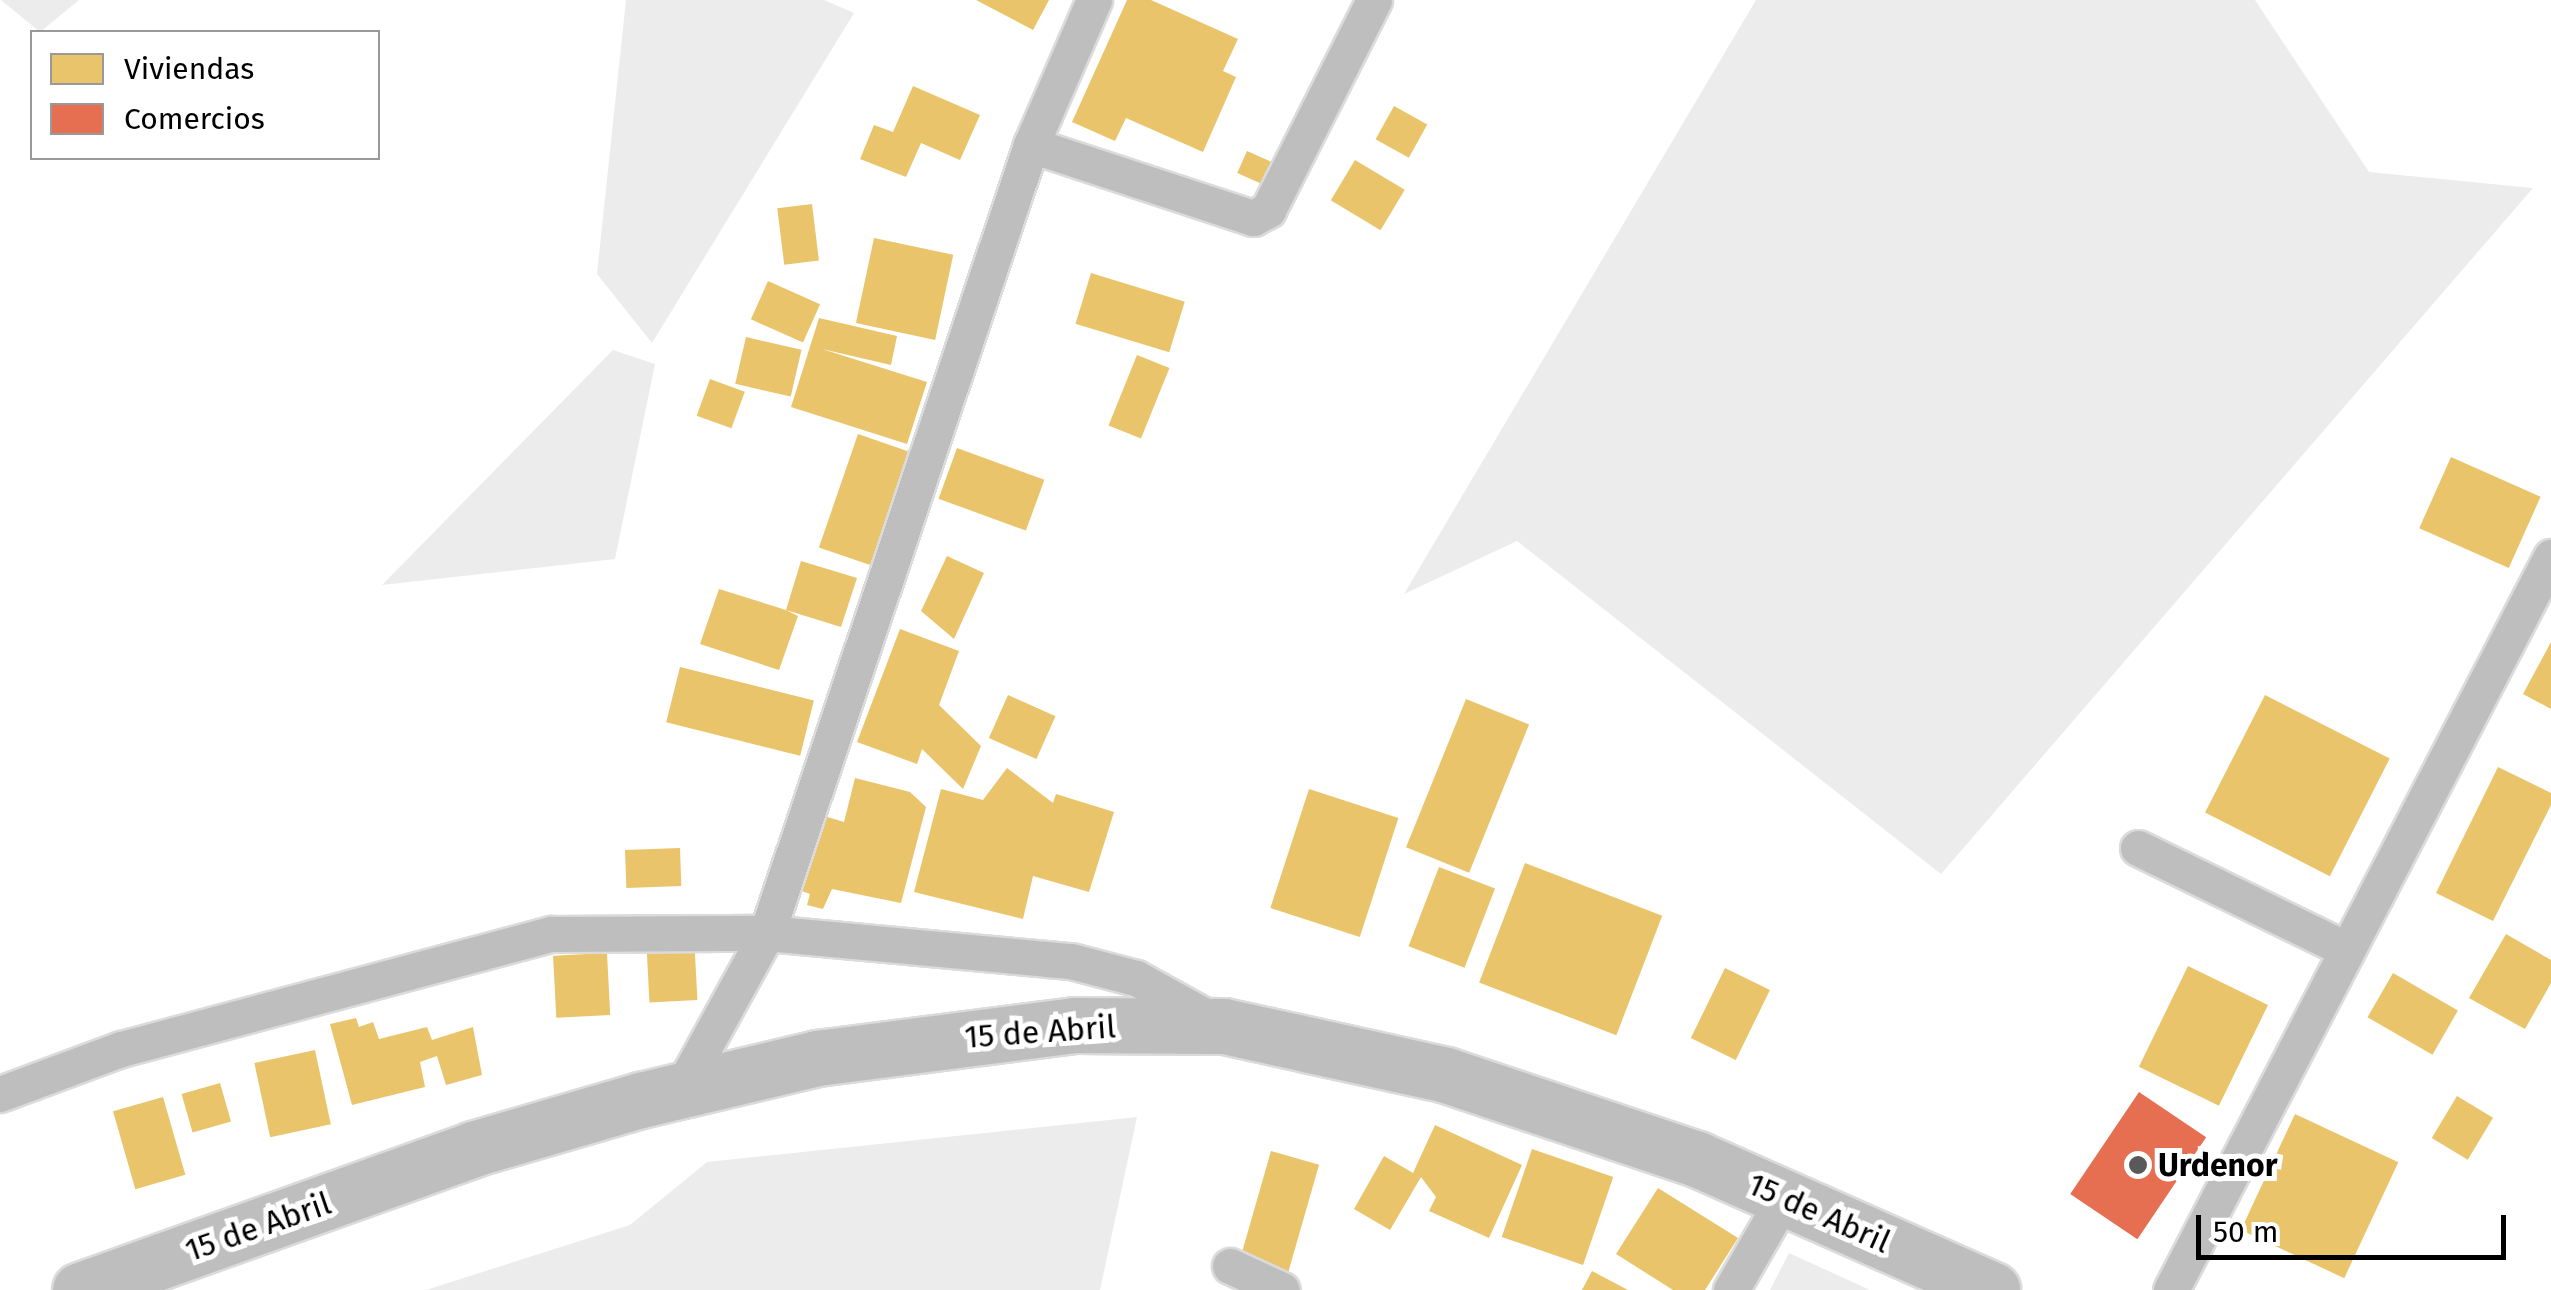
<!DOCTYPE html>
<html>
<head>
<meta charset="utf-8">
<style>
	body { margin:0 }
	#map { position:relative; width:2551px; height:1290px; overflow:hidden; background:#fff; font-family:"Fira Sans",sans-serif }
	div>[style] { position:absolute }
	.green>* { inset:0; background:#ececec }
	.homes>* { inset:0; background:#e9c46a; transform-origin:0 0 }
	.shops>* { inset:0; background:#e76f51; transform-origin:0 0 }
	.roads { filter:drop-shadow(2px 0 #dbdbdb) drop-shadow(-2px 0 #dbdbdb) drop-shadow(0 2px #dbdbdb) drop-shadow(0 -2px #dbdbdb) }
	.street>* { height:35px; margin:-17.5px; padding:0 17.5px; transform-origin:17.5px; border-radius:17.5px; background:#bebebe }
	.primary>* { height:55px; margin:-27.5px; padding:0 27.5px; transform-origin:27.5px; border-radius:27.5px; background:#bebebe }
	.dots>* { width:28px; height:28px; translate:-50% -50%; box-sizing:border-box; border:5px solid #fff; border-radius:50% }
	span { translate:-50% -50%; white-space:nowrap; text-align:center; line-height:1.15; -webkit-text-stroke:10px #fff; paint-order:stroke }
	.street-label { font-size:32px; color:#000 }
	.poi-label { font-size:32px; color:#000; font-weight:700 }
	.left { translate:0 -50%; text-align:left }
	.legend { position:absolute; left:30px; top:30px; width:350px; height:130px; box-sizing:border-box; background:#fff; border:2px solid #999; margin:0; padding:12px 18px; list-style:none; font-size:30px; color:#000 }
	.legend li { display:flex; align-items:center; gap:20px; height:50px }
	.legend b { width:50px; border:2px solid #999 }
	.scale { position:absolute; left:2196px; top:1215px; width:310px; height:45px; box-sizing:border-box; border:5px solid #000; border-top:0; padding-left:12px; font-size:30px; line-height:35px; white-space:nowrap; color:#000; -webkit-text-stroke:8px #fff; paint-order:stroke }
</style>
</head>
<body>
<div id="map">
	<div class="green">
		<i style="clip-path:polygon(1px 0,79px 0,40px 32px)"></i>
		<i style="clip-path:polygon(626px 0,824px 0,854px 13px,652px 343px,597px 274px)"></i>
		<i style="clip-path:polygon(1756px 0,2255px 0,2369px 172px,2533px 188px,1941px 874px,1517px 541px,1404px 594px)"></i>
		<i style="clip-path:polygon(613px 350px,655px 364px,615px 559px,382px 585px)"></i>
		<i style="clip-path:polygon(1137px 1117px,1100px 1290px,426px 1290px,630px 1225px,707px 1162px)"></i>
		<i style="clip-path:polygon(1789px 1253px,1870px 1290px,1770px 1290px)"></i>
	</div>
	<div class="homes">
		<i style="clip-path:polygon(976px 0,1049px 0,1033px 30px)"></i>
		<i style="clip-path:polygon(1127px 0,1151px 0,1238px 39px,1223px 71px,1236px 77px,1203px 152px,1126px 118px,1115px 141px,1072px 122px)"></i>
		<i style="clip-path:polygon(913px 86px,980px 115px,960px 160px,921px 143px,906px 177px,860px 159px,874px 125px,893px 132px)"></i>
		<i style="left:1394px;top:106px;width:38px;height:38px;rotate:29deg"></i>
		<i style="left:1247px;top:151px;width:27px;height:24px;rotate:24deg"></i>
		<i style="left:1355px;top:160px;width:58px;height:47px;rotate:31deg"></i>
		<i style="left:812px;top:204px;width:57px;height:35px;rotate:83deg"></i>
		<i style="left:874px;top:238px;width:81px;height:87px;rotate:12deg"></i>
		<i style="left:1091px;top:273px;width:98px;height:53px;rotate:17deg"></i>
		<i style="left:768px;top:281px;width:57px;height:42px;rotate:24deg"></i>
		<i style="clip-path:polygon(819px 318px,897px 336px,891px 365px,822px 349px,927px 382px,907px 444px,791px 407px)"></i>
		<i style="left:746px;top:337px;width:57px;height:48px;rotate:13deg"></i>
		<i style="left:1137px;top:355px;width:35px;height:76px;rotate:22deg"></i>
		<i style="left:710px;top:379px;width:37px;height:39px;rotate:20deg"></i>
		<i style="left:858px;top:434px;width:65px;height:120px;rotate:19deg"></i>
		<i style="left:957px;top:448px;width:93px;height:54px;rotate:20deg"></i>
		<i style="left:2451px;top:457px;width:98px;height:78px;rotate:24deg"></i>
		<i style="clip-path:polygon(947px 556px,984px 573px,954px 639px,921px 611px)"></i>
		<i style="clip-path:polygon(801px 561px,857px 578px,841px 627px,786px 610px,798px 616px,779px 670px,700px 644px,719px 589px,786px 610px)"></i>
		<i style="clip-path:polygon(900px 629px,959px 651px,939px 705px,981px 746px,963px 789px,922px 749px,917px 764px,857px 742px)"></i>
		<i style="clip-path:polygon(2551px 642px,2551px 709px,2523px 694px)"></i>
		<i style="left:680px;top:667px;width:138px;height:57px;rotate:14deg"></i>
		<i style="left:1008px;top:695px;width:52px;height:47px;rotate:24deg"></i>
		<i style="left:2265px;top:695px;width:140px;height:132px;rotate:27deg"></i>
		<i style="left:1466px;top:699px;width:68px;height:160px;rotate:22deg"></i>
		<i style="clip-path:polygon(2498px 767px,2551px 793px,2551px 805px,2493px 921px,2436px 893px)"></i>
		<i style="clip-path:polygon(1007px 768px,1053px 803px,1056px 794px,1114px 812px,1089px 892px,1033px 876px,1023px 919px,914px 892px,941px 789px,983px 800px)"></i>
		<i style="clip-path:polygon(855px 778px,910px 792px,926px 807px,901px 903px,832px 889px,823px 909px,807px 905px,810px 894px,799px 890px,824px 816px,844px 822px)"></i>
		<i style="left:1309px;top:789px;width:94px;height:125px;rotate:18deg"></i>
		<i style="left:680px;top:848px;width:38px;height:55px;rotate:88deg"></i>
		<i style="left:1525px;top:863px;width:147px;height:128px;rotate:21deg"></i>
		<i style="left:1439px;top:867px;width:60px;height:85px;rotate:21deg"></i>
		<i style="clip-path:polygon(2506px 934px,2551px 960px,2551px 983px,2525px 1029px,2469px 998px)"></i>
		<i style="left:694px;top:935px;width:65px;height:48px;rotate:87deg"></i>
		<i style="left:607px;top:953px;width:62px;height:54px;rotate:87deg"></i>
		<i style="left:2188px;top:966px;width:89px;height:112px;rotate:26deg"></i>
		<i style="left:1725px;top:968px;width:50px;height:78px;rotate:26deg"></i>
		<i style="left:2393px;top:973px;width:75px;height:51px;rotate:30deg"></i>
		<i style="clip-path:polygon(356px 1018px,359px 1027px,373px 1022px,379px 1039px,427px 1027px,432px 1040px,473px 1027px,482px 1075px,446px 1085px,437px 1056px,420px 1062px,425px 1087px,352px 1105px,330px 1024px)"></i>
		<i style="left:315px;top:1050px;width:76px;height:62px;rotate:78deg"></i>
		<i style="left:220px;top:1083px;width:40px;height:40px;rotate:74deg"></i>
		<i style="left:2457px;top:1096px;width:42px;height:49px;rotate:31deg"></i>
		<i style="left:163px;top:1097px;width:81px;height:52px;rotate:74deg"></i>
		<i style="left:2295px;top:1114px;width:114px;height:128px;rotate:25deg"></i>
		<i style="clip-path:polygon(1435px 1125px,1522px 1165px,1489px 1238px,1429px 1211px,1436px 1197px,1421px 1177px,1390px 1230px,1354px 1209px,1384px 1156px,1413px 1173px)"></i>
		<i style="left:1532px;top:1149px;width:86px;height:93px;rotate:19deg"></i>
		<i style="left:1271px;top:1151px;width:50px;height:112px;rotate:16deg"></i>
		<i style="clip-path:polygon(1658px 1188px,1738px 1238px,1705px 1290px,1673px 1290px,1616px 1254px)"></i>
		<i style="clip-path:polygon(1592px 1271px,1628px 1290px,1582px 1290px)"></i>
	</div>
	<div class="shops">
		<i style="left:2139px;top:1092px;width:81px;height:123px;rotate:34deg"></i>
	</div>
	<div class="roads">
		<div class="street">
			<i style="left:1031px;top:145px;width:234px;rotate:18.2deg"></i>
			<i style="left:1253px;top:218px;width:17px;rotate:-28deg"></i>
			<i style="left:1268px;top:210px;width:235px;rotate:-63.2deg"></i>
			<i style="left:2138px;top:848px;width:230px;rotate:26deg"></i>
			<i style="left:680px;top:1091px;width:180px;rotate:-61.2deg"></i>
			<i style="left:767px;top:933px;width:831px;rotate:-71.48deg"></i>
			<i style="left:1031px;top:145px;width:158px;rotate:-66.5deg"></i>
			<i style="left:0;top:1094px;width:129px;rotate:-20.4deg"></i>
			<i style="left:121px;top:1049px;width:445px;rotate:-15deg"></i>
			<i style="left:551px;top:934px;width:216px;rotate:-0.3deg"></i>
			<i style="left:767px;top:933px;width:305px;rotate:5.3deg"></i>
			<i style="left:1071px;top:961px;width:67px;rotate:14.7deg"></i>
			<i style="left:1136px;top:978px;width:87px;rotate:28.9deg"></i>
			<i style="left:1230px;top:1266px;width:57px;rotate:24.8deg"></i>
			<i style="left:1731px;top:1290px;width:108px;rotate:-60.1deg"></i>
			<i style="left:2171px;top:1290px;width:826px;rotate:-62.6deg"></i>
		</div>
		<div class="primary">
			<i style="left:80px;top:1290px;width:418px;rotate:-19.7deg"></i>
			<i style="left:473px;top:1149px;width:175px;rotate:-16.3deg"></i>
			<i style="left:641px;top:1100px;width:181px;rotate:-13.4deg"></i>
			<i style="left:817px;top:1058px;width:260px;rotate:-7.3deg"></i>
			<i style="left:1075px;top:1025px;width:149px;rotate:0.4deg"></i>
			<i style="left:1224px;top:1026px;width:227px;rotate:12.4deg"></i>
			<i style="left:1446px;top:1075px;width:265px;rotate:18.5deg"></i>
			<i style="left:1697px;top:1159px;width:323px;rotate:23.9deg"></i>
		</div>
	</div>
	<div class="dots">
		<i style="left:2138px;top:1165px;background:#595959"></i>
	</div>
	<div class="street-label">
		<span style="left:1040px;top:1032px;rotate:-4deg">15 de Abril</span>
		<span style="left:1819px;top:1213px;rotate:24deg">15 de Abril</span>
		<span style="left:258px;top:1227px;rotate:-19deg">15 de Abril</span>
	</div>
	<div class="poi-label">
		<span class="left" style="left:2158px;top:1165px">Urdenor</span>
	</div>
	<ul class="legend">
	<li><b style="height:28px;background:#e9c46a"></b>Viviendas</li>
	<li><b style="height:28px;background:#e76f51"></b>Comercios</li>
	</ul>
	<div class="scale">50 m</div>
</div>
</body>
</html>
